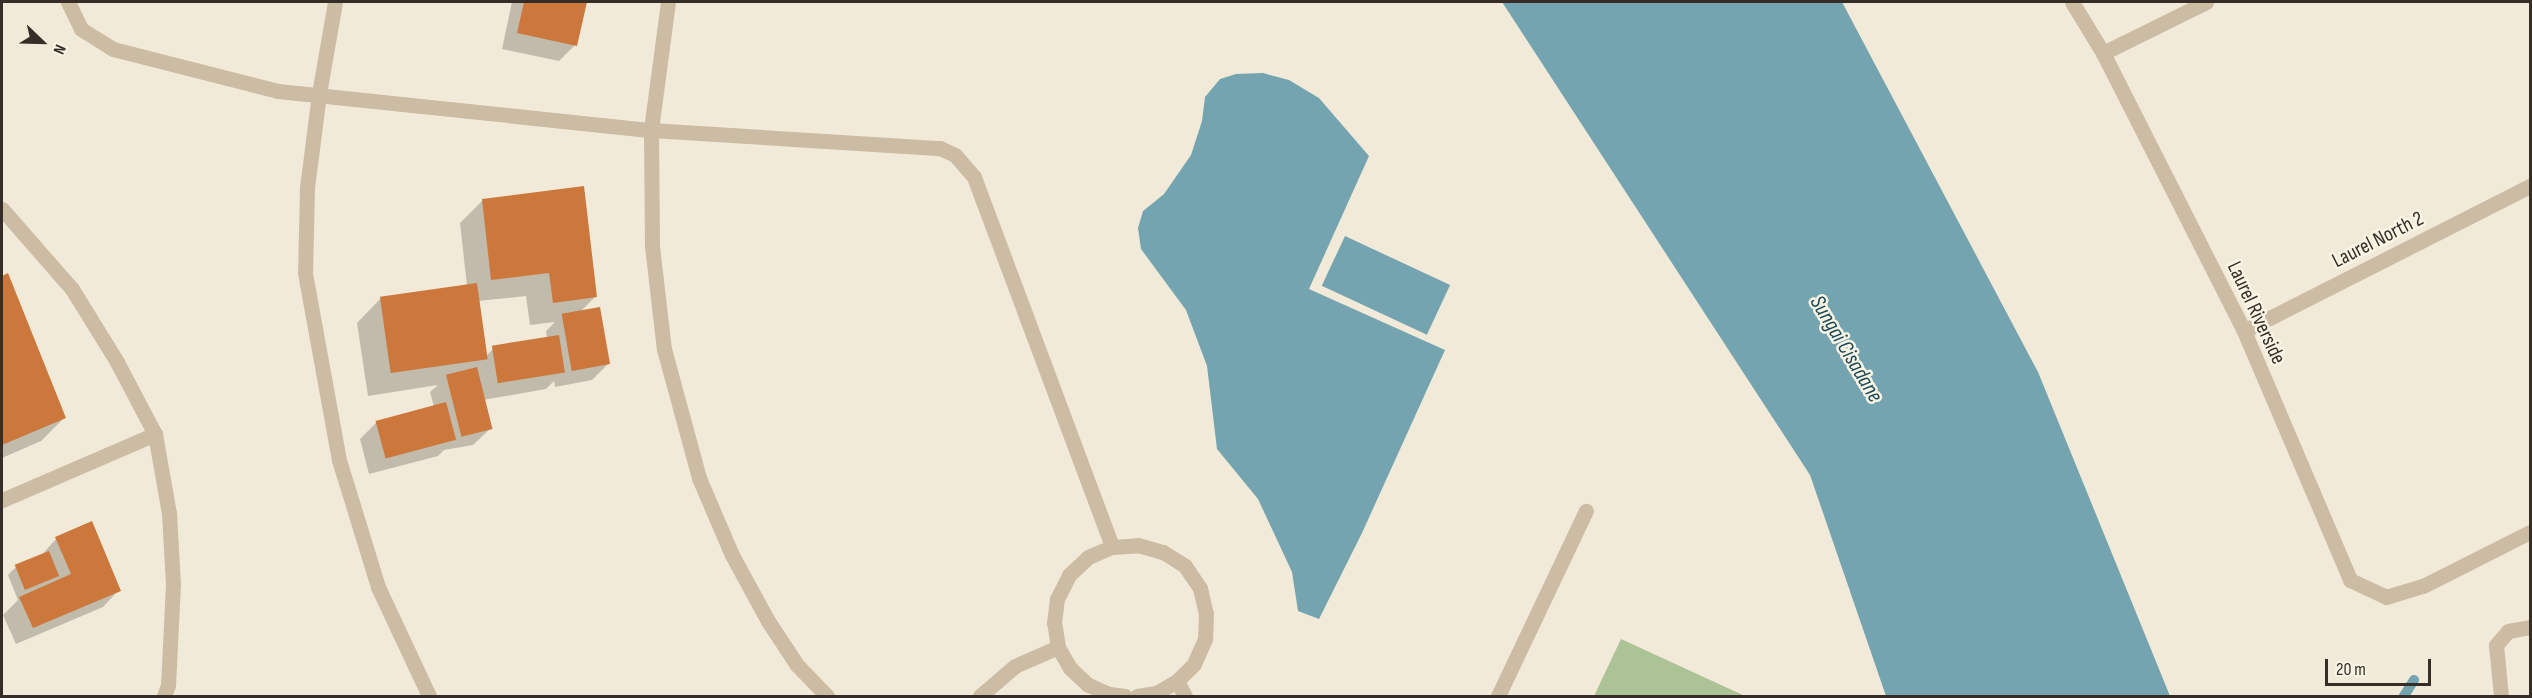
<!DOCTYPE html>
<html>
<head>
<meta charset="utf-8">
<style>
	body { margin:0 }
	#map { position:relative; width:2532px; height:698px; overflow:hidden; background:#f2ead8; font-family:"Sofia Sans Condensed",sans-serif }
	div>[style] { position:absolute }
	.green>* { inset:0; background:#acc297 }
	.water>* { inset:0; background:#75a4b1; transform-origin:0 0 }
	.shadow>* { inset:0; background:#0003 }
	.stream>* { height:10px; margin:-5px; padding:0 5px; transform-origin:5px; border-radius:5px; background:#75a4b1 }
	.building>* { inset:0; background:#cc783c; transform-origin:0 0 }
	.minor>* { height:15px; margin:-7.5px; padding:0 7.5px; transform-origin:7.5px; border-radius:7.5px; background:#cbbca3 }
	span { translate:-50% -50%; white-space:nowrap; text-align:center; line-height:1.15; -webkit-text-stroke:5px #faf4e4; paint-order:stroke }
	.street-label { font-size:21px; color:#352d26 }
	.water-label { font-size:22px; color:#194959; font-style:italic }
	.frame { position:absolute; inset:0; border:3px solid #352d26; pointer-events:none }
	.north { position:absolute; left:12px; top:12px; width:60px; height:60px; -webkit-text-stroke:4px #faf4e4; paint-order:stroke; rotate:113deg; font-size:16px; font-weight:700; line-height:24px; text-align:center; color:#352d26 }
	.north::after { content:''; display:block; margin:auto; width:21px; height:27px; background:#352d26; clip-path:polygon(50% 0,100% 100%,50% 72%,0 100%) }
	.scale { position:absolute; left:2325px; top:659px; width:106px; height:27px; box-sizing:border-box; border:3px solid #352d26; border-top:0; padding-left:8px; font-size:18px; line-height:21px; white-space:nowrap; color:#352d26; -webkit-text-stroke:4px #faf4e4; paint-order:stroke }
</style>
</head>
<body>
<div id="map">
	<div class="green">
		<i style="clip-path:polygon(1621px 639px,1745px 696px,1594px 696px)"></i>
	</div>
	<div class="water">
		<i style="clip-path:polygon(1502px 2px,1842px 2px,2038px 372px,2170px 696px,1886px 696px,1810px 475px)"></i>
		<i style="clip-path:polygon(1263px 73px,1289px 80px,1319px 98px,1369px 156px,1309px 289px,1445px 350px,1362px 533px,1319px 619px,1298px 611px,1292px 572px,1258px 499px,1217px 449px,1207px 366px,1186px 310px,1141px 249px,1138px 228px,1143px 211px,1164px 194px,1191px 155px,1202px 121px,1205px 97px,1220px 79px,1236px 74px)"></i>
		<i style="left:1345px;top:236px;width:116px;height:55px;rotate:25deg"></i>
	</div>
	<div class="shadow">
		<i style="clip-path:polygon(512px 2px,585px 2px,575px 45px,559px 61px,502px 49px)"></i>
		<i style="clip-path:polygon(evenodd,483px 200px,595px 297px,580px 312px,608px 364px,592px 380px,555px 387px,554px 381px,546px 389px,483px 400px,490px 429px,473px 445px,444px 450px,438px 456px,369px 474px,360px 439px,377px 422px,434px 407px,430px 392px,438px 385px,368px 396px,357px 323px,380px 299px,467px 286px,460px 223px,483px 200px,526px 296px,530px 325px,555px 322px,546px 331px,547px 339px,493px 349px,486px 356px,478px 301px,526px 296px)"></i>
		<i style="clip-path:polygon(7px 275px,64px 418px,41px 441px,2px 458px,2px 278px)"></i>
		<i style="clip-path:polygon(91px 523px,119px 590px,103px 607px,16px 644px,3px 615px,18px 600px,8px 575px,16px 567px,40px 557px,56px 539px)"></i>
	</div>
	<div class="stream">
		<i style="left:2404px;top:696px;width:19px;rotate:-58deg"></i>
	</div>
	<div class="building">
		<i style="clip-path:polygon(524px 2px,587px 2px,577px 46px,517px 33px)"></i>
		<i style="clip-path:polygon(584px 186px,597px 297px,553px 303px,549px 273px,491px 280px,482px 199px)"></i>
		<i style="clip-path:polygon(8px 273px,66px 418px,2px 445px,2px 276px)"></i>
		<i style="left:477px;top:283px;width:77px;height:98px;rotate:82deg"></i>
		<i style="left:600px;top:307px;width:58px;height:39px;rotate:80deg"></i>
		<i style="left:559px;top:335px;width:38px;height:68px;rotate:81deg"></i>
		<i style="left:477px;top:367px;width:64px;height:32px;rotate:76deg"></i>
		<i style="left:446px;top:402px;width:39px;height:73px;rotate:75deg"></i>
		<i style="clip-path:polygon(92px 521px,121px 591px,33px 628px,19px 597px,71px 574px,55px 537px)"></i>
		<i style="left:49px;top:551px;width:27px;height:37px;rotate:68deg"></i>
	</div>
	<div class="minor">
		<i style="left:68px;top:2px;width:30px;rotate:64deg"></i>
		<i style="left:81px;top:29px;width:38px;rotate:32deg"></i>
		<i style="left:113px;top:49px;width:170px;rotate:14.3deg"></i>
		<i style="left:278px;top:91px;width:375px;rotate:6deg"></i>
		<i style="left:651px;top:130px;width:290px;rotate:3.6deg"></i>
		<i style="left:940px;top:148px;width:17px;rotate:25deg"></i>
		<i style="left:955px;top:155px;width:29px;rotate:49deg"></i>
		<i style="left:974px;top:177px;width:395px;rotate:69.5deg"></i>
		<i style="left:335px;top:2px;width:93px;rotate:99.9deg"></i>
		<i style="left:319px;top:94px;width:95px;rotate:97.3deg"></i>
		<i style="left:307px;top:188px;width:85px;rotate:91.3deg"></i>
		<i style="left:305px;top:273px;width:190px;rotate:79.7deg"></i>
		<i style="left:339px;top:460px;width:133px;rotate:72.9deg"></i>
		<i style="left:378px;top:587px;width:120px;rotate:64.9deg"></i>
		<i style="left:668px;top:2px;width:129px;rotate:97.6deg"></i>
		<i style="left:651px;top:130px;width:116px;rotate:89.5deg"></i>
		<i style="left:652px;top:246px;width:104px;rotate:83.4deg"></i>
		<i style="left:664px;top:349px;width:134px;rotate:74.8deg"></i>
		<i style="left:699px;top:478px;width:84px;rotate:66.8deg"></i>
		<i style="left:732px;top:555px;width:75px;rotate:61.4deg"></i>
		<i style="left:768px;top:621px;width:53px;rotate:56.6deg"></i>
		<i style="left:797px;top:665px;width:43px;rotate:45.9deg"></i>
		<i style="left:2072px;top:2px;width:60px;rotate:58.7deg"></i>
		<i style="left:2103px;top:53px;width:312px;rotate:63.1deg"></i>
		<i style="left:2244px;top:331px;width:271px;rotate:66.9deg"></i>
		<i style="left:2350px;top:580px;width:40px;rotate:25deg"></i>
		<i style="left:2386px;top:597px;width:39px;rotate:-17deg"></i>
		<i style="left:2423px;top:586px;width:120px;rotate:-26.8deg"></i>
		<i style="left:2103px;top:53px;width:115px;rotate:-26.3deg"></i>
		<i style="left:2px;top:209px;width:106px;rotate:48.8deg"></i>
		<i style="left:72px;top:289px;width:86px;rotate:58.3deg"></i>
		<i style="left:117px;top:362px;width:81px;rotate:62.2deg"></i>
		<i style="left:155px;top:434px;width:80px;rotate:80deg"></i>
		<i style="left:169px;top:513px;width:71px;rotate:86.8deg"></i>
		<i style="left:173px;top:584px;width:101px;rotate:92.8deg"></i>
		<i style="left:168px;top:685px;width:12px;rotate:110deg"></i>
		<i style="left:2244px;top:331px;width:321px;rotate:-26.9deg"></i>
		<i style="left:2px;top:500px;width:167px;rotate:-23.3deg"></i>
		<i style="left:1177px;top:681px;width:17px;rotate:62deg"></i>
		<i style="left:980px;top:696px;width:46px;rotate:-40.6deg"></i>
		<i style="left:1015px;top:666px;width:47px;rotate:-23.8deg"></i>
		<i style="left:1125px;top:696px;width:16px;rotate:-173deg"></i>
		<i style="left:1109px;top:694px;width:24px;rotate:-156deg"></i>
		<i style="left:1087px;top:684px;width:23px;rotate:-137deg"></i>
		<i style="left:1070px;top:668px;width:24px;rotate:-120deg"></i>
		<i style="left:1058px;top:647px;width:24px;rotate:-99deg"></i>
		<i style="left:1054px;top:623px;width:24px;rotate:-83deg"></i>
		<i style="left:1057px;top:599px;width:27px;rotate:-63deg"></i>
		<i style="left:1069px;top:575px;width:26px;rotate:-43deg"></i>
		<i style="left:1088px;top:557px;width:26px;rotate:-23deg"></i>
		<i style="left:1112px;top:547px;width:26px;rotate:-4deg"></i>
		<i style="left:1138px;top:545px;width:26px;rotate:16deg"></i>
		<i style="left:1163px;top:552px;width:26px;rotate:32deg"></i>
		<i style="left:1185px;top:566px;width:27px;rotate:56deg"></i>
		<i style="left:1200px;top:588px;width:26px;rotate:77deg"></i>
		<i style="left:1206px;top:613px;width:26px;rotate:92deg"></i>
		<i style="left:1205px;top:639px;width:27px;rotate:114deg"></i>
		<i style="left:1194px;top:664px;width:24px;rotate:135deg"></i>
		<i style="left:1177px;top:681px;width:24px;rotate:150deg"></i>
		<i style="left:1156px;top:693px;width:19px;rotate:171deg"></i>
		<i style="left:1498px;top:696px;width:205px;rotate:-64.6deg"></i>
		<i style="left:2501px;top:696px;width:51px;rotate:-95.6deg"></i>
		<i style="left:2496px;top:645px;width:18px;rotate:-49deg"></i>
		<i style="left:2508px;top:631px;width:22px;rotate:-10deg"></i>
	</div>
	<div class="street-label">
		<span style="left:2378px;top:240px;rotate:-27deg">Laurel North 2</span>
		<span style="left:2256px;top:313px;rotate:65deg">Laurel Riverside</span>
	</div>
	<div class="water-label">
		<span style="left:1846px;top:349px;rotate:59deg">Sungai Cisadane</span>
	</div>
	<div class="frame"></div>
	<div class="north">N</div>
	<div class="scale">20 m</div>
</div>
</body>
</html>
